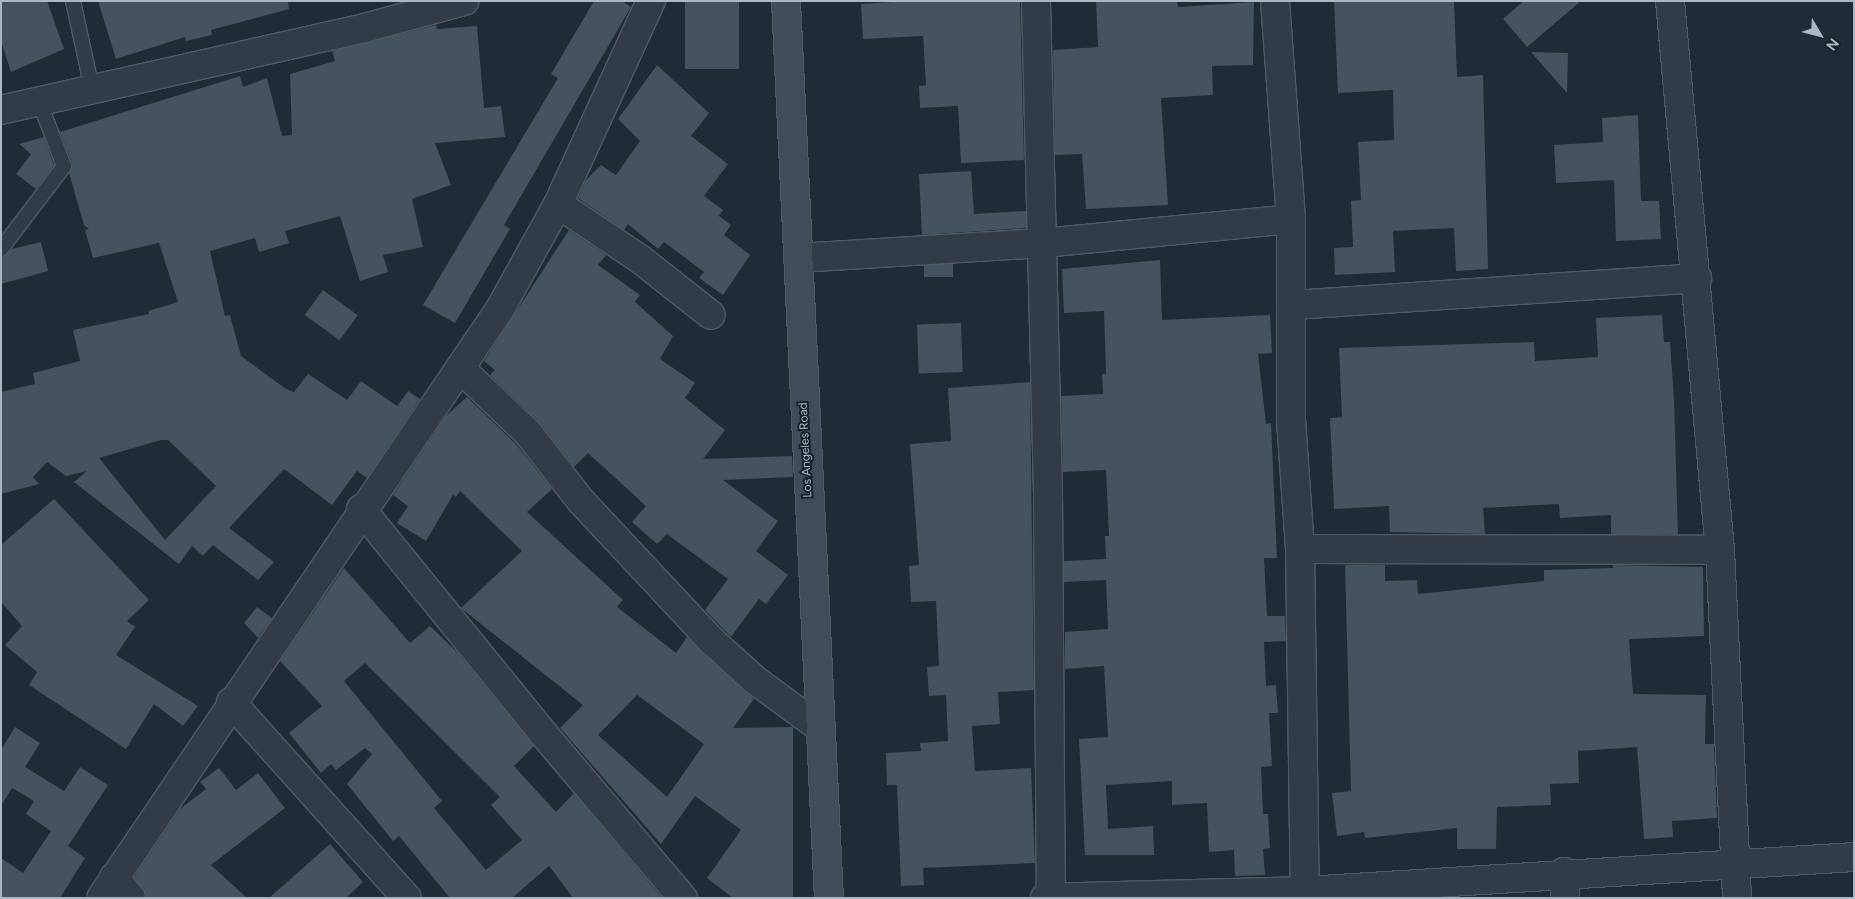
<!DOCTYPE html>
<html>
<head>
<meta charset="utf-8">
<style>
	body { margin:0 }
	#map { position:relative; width:1855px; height:899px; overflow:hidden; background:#1f2b35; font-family:Figtree,sans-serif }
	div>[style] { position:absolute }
	.building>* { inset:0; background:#45525f; transform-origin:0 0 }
	.roads { filter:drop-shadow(1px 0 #505a64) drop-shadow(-1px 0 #505a64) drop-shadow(0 1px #505a64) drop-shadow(0 -1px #505a64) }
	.service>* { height:14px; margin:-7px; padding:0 7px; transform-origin:7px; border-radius:7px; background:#323c46 }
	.minor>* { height:28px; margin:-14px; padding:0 14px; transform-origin:14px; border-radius:14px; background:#323c46 }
	.secondary>* { height:28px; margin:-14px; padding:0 14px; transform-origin:14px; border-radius:14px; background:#404c59 }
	span { translate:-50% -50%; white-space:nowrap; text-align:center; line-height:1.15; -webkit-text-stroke:4px #18212a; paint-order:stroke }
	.street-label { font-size:12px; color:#acb7c3 }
	.frame { position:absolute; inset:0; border:2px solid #acb7c3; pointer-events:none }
	.north { position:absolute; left:1795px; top:10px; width:50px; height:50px; -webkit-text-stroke:4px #18212a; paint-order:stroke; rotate:127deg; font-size:14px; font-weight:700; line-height:20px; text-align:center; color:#acb7c3 }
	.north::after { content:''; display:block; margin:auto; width:18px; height:22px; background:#acb7c3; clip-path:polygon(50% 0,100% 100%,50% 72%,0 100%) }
</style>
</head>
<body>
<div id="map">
	<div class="building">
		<i style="clip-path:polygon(1px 1px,47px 1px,64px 49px,11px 72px,1px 41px)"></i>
		<i style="clip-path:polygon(98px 1px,288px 1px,289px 9px,211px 30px,212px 35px,186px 41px,185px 37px,116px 59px)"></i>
		<i style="clip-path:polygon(594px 1px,622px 1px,631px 7px,504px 225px,510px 229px,455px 323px,423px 305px,558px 78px,551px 74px)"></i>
		<i style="left:685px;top:1px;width:54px;height:68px"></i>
		<i style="clip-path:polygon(908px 1px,1020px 1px,1024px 160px,961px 163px,958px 106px,920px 108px,919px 86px,926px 85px,923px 36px,863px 39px,861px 4px)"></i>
		<i style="clip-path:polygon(1096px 1px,1177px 1px,1178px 7px,1254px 2px,1253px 65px,1212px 66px,1213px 95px,1161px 98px,1168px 205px,1086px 209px,1082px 154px,1055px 155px,1053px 50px,1098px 47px)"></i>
		<i style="clip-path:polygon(1334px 1px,1454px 1px,1457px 77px,1483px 75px,1488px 269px,1456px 271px,1454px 228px,1393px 231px,1395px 272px,1335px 275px,1334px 248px,1353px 247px,1351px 201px,1361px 200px,1358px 142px,1394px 140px,1393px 90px,1338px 93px)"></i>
		<i style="clip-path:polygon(1524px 1px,1581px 1px,1527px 47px,1503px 19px)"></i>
		<i style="clip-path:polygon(evenodd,436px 25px,437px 29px,477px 26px,484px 108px,501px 106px,505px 137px,435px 143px,451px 185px,412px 199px,423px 247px,383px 255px,388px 272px,360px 281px,340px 216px,285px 231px,289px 243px,259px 252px,255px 238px,210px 251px,225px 316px,230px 315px,241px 356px,286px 389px,294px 392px,308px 374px,347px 400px,361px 381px,397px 406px,408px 391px,420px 399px,367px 478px,357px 471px,332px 505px,284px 469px,229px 528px,274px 562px,258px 580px,213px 545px,203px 556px,192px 546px,179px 564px,74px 482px,87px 471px,66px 476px,47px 462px,33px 477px,39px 484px,1px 494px,1px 392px,35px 384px,33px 373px,80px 361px,73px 330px,149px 314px,148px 311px,178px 302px,159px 243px,93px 258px,85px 230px,89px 229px,84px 225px,69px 173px,72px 163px,60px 132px,240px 76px,243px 87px,267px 78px,282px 136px,292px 135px,290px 74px,335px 61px,332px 51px,436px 25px,161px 440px,168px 440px,216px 486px,165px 540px,99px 458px,161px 440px)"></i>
		<i style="clip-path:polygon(1531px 52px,1568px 53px,1567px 93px)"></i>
		<i style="clip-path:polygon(657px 65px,709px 113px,691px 136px,728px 164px,704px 196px,723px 210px,719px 216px,731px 225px,724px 235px,750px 255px,723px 295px,699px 278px,704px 272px,664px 242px,658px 249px,628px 224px,624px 230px,578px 198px,586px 180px,601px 165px,616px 175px,640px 141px,618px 119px)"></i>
		<i style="clip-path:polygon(1638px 115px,1641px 201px,1659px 201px,1661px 239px,1616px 241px,1614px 180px,1556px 183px,1554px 145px,1603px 142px,1602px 118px)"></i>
		<i style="clip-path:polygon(44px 137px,54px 165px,36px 189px,16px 174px,31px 154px,19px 144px)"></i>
		<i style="clip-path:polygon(971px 171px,974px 214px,1026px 211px,1026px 228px,922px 235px,919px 174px)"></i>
		<i style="clip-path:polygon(569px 230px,606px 255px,598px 265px,640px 295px,635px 302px,673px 336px,660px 359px,695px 383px,685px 398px,725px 430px,703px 459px,792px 456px,793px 477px,723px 480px,778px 521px,756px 551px,788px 575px,766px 604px,759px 599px,731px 637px,705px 610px,728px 579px,667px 534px,657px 544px,632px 522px,646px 506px,588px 453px,574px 467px,539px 422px,490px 375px,495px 370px,484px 361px)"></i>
		<i style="clip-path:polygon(41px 242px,48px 271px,1px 284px,1px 258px,12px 249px)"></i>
		<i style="clip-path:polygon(1160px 260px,1162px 320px,1270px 315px,1272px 353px,1258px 354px,1266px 424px,1271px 423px,1277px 558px,1264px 558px,1267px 616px,1285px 616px,1286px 641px,1264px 642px,1266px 686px,1276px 685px,1278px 713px,1269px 713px,1272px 766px,1261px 767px,1263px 814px,1268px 814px,1270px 848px,1263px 849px,1265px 875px,1235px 876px,1234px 850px,1209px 852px,1207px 803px,1172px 805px,1172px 781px,1106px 785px,1108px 829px,1153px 826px,1154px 855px,1085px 855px,1079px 739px,1108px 737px,1104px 666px,1065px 669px,1065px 632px,1108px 629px,1106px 580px,1064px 582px,1064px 561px,1106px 559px,1105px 536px,1109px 536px,1106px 470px,1063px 472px,1061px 396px,1103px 394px,1102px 374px,1106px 374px,1104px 311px,1064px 313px,1062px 269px)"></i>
		<i style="left:953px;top:264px;width:13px;height:29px;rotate:90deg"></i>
		<i style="left:323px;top:290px;width:43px;height:31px;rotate:36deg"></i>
		<i style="clip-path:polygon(1662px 315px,1664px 342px,1670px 342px,1674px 400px,1678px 534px,1611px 534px,1611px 515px,1560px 518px,1559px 504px,1483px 508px,1485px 534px,1390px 532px,1389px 506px,1334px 509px,1330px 418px,1342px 417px,1339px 348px,1534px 342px,1535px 361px,1598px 357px,1596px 318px)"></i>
		<i style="left:961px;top:323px;width:49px;height:44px;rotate:88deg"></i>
		<i style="clip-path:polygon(1030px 382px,1034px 690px,998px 692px,1000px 724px,972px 726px,975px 771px,1031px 768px,1035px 863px,923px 868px,924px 885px,901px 886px,897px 785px,887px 785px,886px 753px,921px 751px,920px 743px,948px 741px,946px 695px,929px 696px,927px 667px,939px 666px,936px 601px,911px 602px,909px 566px,919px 565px,910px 444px,951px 441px,948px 388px)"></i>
		<i style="clip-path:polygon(evenodd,467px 397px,516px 444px,552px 489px,527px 512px,623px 600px,617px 607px,676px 653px,687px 637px,754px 699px,733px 728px,793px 727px,793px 898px,733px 898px,707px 878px,741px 830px,695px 796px,661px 844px,560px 728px,583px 705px,461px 608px,522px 551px,460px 491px,456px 497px,453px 495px,426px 541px,397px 523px,408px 506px,393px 495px,446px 416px,467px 397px,637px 695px,704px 744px,667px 797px,598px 735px,637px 695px)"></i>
		<i style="clip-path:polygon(54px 499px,149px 600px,127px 621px,135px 627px,116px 655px,198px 706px,183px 726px,154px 704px,126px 749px,29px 685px,37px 672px,5px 645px,22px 626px,1px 602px,1px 545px)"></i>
		<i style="clip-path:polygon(1345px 565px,1385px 565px,1385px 581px,1417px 580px,1418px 594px,1544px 581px,1544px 570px,1613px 568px,1613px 565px,1703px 567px,1704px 636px,1629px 639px,1633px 694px,1706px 695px,1705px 744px,1714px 744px,1717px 818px,1672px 821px,1673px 837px,1644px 839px,1637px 747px,1578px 751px,1579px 783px,1550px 784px,1551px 805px,1497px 807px,1496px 849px,1457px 849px,1457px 828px,1365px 838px,1364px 832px,1337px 836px,1332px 793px,1351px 791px)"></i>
		<i style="clip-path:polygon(evenodd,344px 568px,410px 643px,430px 626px,458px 653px,534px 746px,514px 766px,556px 812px,574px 793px,662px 898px,573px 898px,549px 866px,512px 898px,450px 898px,399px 836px,393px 841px,347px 784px,372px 754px,365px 748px,336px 770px,331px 764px,321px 773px,289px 733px,322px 706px,280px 661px,344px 568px,365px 663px,500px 797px,491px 805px,522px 840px,486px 870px,434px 808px,442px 801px,344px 681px,365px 663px)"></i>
		<i style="clip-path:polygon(257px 607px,272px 618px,258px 638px,244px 623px)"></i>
		<i style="clip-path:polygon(15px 727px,40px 743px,25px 767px,64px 791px,80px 767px,108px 785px,68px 846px,85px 858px,60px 898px,1px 898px,1px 858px,23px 873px,51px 831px,26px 814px,34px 801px,12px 788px,1px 806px,1px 750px)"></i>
		<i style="clip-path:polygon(219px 768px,236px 790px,258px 773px,285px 808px,211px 865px,247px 898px,147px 898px,134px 877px,180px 809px,206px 789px,200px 782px)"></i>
		<i style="clip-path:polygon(330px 844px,363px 882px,346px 898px,269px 898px)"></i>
	</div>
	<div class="roads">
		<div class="service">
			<i style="left:73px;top:1px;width:90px;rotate:77.8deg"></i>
			<i style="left:1px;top:249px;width:104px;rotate:-52.8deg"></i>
			<i style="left:64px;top:166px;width:70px;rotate:-111deg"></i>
		</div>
		<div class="minor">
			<i style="left:1036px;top:1px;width:491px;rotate:88.6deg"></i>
			<i style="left:1048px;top:492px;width:405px;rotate:89.6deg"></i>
			<i style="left:1275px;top:1px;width:219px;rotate:85.8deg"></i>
			<i style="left:1291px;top:219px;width:201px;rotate:90deg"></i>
			<i style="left:1291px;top:420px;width:129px;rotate:86deg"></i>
			<i style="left:1300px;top:549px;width:342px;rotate:89.2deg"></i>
			<i style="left:1670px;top:1px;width:551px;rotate:84.8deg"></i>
			<i style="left:1720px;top:550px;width:348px;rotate:87.2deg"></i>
			<i style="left:1px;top:110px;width:372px;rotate:-12.7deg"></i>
			<i style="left:364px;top:28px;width:104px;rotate:-15.1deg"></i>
			<i style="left:558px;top:204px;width:99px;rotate:33.9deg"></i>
			<i style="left:640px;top:259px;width:90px;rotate:38.3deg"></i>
			<i style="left:798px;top:258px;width:245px;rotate:-3.5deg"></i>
			<i style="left:1043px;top:243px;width:249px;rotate:-5.5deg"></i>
			<i style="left:1292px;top:305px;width:406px;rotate:-3.8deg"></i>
			<i style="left:460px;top:368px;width:94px;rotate:43.7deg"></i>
			<i style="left:528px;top:433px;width:86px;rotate:52.1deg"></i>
			<i style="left:581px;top:501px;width:192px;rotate:46.9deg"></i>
			<i style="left:712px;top:641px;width:58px;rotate:42.2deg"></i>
			<i style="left:755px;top:680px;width:79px;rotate:36.3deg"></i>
			<i style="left:361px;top:509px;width:287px;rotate:50.9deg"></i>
			<i style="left:542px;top:732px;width:218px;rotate:49.7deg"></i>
			<i style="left:1300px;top:549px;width:420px;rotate:0.1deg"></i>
			<i style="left:231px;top:702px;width:263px;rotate:48.1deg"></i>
			<i style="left:1564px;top:872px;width:26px;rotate:88deg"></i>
			<i style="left:114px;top:877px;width:27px;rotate:51deg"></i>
			<i style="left:101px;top:898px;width:711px;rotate:-55.89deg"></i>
			<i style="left:500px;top:309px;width:120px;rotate:-61.1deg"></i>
			<i style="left:558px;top:204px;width:223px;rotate:-65.4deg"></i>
			<i style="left:1045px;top:898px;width:260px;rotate:-1.5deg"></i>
			<i style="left:1305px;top:891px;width:550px;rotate:-3.54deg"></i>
		</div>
		<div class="secondary">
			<i style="left:786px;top:1px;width:898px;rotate:87.26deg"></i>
		</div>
	</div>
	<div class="street-label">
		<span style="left:806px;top:450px;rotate:-93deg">Los Angeles Road</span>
	</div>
	<div class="frame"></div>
	<div class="north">N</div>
</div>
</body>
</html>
